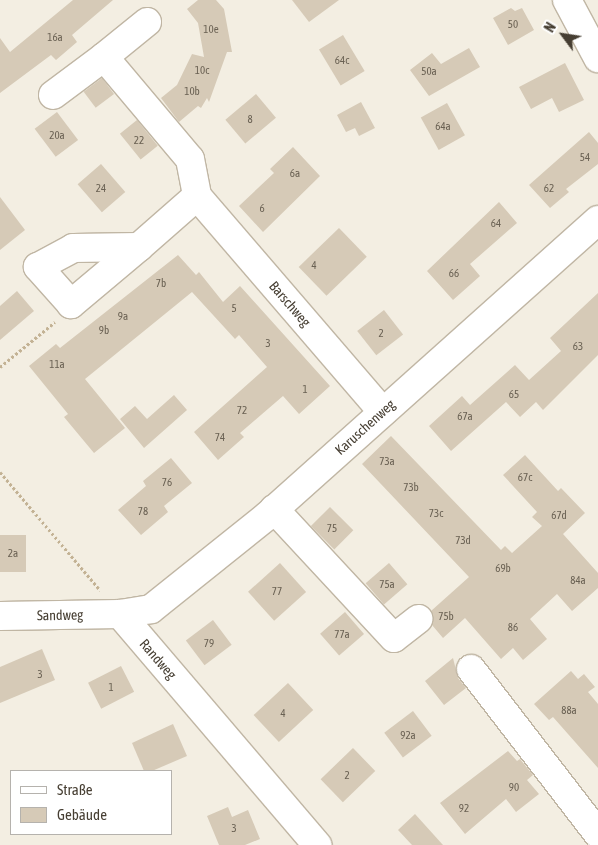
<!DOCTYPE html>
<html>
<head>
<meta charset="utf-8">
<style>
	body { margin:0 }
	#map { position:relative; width:598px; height:845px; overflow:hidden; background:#f3eee2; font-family:"Asap Condensed",sans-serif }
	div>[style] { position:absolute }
	.building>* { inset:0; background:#d6cab7; transform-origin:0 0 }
	.path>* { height:3px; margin-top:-1.5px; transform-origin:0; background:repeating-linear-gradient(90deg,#c3b294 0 2.5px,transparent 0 5px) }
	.roads { filter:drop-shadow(1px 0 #c0b6a4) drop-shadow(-1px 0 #c0b6a4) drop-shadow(0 1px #c0b6a4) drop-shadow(0 -1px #c0b6a4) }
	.minor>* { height:28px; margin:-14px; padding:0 14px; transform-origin:14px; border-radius:14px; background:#fff }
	span { translate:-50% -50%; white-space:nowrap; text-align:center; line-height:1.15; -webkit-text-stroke:4px #fff; paint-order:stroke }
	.number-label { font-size:11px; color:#6a6153 }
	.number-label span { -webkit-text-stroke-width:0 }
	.street-label { font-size:14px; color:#463e32 }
	.legend { position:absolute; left:10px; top:770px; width:162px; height:65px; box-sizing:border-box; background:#fff; border:1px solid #b5b2ad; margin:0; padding:6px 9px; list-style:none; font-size:15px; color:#463e32 }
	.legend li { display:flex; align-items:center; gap:10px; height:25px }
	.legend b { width:25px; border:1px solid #b5b2ad }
	.north { position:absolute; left:538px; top:10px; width:50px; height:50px; -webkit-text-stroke:4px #fff; paint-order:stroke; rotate:301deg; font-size:14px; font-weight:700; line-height:20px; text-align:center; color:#463e32 }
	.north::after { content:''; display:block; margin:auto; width:18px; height:22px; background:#463e32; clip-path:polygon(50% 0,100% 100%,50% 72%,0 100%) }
</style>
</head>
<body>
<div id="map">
	<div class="building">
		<i style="clip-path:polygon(73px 0,113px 0,72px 35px,77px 42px,56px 60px,51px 55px,0 93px,0 38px,10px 52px)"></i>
		<i style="clip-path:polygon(198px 0,216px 0,224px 9px,232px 52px,227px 52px,209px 102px,207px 98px,201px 108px,198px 106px,179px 122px,161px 98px,177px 85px,192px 54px,204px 57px,198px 23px,187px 9px)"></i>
		<i style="clip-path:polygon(292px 0,339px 0,309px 22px)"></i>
		<i style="clip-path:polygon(511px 8px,515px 11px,522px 8px,534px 30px,508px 45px,493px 18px)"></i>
		<i style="left:343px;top:35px;width:42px;height:28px;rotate:59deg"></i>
		<i style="clip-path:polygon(469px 48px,480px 67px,429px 96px,410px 70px,432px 53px,441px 64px)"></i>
		<i style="clip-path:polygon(565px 63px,584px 100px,559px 112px,552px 98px,531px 109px,519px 87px)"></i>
		<i style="left:102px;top:78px;width:20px;height:23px;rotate:53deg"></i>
		<i style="left:256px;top:94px;width:31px;height:40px;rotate:50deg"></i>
		<i style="clip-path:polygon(361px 102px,375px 128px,359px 136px,355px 128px,346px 132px,337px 115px)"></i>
		<i style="left:447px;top:103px;width:37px;height:30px;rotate:61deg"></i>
		<i style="left:57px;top:112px;width:35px;height:28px;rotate:53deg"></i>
		<i style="left:137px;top:120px;width:33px;height:22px;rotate:51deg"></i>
		<i style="clip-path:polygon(589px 132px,598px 143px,598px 164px,566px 189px,569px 192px,550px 208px,529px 185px)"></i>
		<i style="clip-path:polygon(293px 147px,320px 176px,263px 232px,239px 206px,274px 173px,270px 169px)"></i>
		<i style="left:101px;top:164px;width:37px;height:31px;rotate:49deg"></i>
		<i style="clip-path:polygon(0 197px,25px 230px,0 250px)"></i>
		<i style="clip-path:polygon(499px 202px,517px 223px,470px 264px,480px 276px,453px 300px,427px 271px)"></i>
		<i style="left:339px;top:228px;width:40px;height:56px;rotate:46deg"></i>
		<i style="clip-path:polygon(178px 255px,196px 275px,199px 272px,223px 302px,240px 286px,330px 386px,299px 414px,283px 396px,240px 433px,244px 437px,218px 460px,194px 432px,267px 367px,239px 335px,235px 339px,192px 292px,85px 379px,125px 428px,94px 453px,64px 417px,68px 414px,29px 366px,56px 344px,60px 348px)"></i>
		<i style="clip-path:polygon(17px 291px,34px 311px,0 340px,0 306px)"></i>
		<i style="clip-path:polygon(598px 293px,598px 355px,543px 410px,536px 402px,520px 417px,506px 402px,451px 451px,429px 426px,462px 396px,470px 405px,515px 365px,529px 380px,561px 351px,550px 338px)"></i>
		<i style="left:384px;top:310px;width:31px;height:34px;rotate:52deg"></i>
		<i style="clip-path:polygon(174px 395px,187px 410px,144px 448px,120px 419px,135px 406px,147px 419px)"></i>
		<i style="clip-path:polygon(391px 436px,501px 550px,505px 546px,512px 553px,542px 526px,532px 517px,537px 512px,503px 475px,525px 455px,558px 491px,561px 488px,585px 513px,563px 534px,598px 573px,598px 588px,572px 611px,557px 594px,530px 619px,547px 639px,523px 660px,513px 648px,501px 659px,465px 618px,443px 638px,432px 625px,431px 611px,469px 577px,362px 464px)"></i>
		<i style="clip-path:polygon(171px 458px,192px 483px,164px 506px,168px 512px,141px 535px,118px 510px,146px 486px,143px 481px)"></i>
		<i style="left:330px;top:507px;width:33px;height:27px;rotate:45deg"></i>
		<i style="left:0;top:535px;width:26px;height:37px"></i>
		<i style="left:280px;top:563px;width:39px;height:43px;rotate:48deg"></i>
		<i style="left:389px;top:563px;width:28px;height:31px;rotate:49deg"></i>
		<i style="left:345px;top:612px;width:29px;height:33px;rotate:49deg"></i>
		<i style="left:213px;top:620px;width:31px;height:34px;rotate:53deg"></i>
		<i style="clip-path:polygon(42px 649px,55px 680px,0 703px,0 667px)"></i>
		<i style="clip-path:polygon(453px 658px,458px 678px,466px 688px,444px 705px,425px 681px)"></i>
		<i style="left:121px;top:666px;width:29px;height:37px;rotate:63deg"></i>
		<i style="clip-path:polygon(571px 671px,578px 679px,584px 674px,595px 687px,588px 692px,598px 704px,598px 768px,553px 717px,549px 720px,534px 704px)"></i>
		<i style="left:288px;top:683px;width:37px;height:47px;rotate:47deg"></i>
		<i style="left:413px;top:711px;width:31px;height:36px;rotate:53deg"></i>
		<i style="clip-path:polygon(173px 724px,187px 756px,152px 771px,144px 771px,132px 743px)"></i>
		<i style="left:353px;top:748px;width:32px;height:45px;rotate:46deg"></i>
		<i style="clip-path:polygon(508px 751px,517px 761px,520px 759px,533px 775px,527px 780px,539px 794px,516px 812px,506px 799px,465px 834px,440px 803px)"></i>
		<i style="clip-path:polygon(228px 807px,232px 817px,248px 810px,260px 839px,245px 845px,219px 845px,207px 816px)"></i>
		<i style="clip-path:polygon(415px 814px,443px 845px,412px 845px,398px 830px)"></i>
	</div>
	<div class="path">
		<i style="left:0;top:367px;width:71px;rotate:-39.3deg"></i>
		<i style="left:0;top:472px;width:155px;rotate:49.7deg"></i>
	</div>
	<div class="roads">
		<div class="minor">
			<i style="left:567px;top:0;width:66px;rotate:61.9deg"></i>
			<i style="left:147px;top:22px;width:55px;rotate:140.9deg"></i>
			<i style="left:104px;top:57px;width:133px;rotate:49.9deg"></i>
			<i style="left:190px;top:159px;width:38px;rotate:79deg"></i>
			<i style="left:53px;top:95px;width:64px;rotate:-36.7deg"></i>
			<i style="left:139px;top:247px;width:89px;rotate:140deg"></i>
			<i style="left:71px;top:304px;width:50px;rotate:-131.7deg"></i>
			<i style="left:38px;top:267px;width:40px;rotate:-28deg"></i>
			<i style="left:73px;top:248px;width:66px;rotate:-0.9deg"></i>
			<i style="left:139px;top:247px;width:77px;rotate:-41.3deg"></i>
			<i style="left:197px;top:196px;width:285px;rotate:49.3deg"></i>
			<i style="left:274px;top:509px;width:176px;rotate:47.1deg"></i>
			<i style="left:394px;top:638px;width:31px;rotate:-38deg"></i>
			<i style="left:120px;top:614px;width:304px;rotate:49.5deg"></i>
			<i style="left:0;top:616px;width:120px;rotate:-1deg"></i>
			<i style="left:120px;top:614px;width:31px;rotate:-9deg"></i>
			<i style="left:151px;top:609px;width:149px;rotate:-38.7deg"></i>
			<i style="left:267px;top:516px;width:444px;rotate:-41.8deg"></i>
			<i style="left:471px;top:669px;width:208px;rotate:52.4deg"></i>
		</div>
	</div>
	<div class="number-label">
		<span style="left:513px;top:24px">50</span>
		<span style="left:211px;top:29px">10e</span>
		<span style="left:55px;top:37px">16a</span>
		<span style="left:342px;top:60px">64c</span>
		<span style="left:202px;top:70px">10c</span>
		<span style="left:429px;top:71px">50a</span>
		<span style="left:192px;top:91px">10b</span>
		<span style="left:250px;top:119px">8</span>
		<span style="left:443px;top:126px">64a</span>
		<span style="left:57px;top:135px">20a</span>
		<span style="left:139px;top:140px">22</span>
		<span style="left:585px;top:157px">54</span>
		<span style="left:295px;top:173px">6a</span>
		<span style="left:101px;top:188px">24</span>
		<span style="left:549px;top:188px">62</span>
		<span style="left:262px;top:208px">6</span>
		<span style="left:496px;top:223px">64</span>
		<span style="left:314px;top:265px">4</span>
		<span style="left:454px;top:273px">66</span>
		<span style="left:161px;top:283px">7b</span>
		<span style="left:234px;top:308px">5</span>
		<span style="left:123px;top:316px">9a</span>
		<span style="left:104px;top:330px">9b</span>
		<span style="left:381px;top:333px">2</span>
		<span style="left:268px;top:343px">3</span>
		<span style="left:578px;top:346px">63</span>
		<span style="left:57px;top:364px">11a</span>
		<span style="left:305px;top:389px">1</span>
		<span style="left:514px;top:394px">65</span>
		<span style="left:242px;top:410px">72</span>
		<span style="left:465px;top:416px">67a</span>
		<span style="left:220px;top:437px">74</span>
		<span style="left:387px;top:461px">73a</span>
		<span style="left:525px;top:477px">67c</span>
		<span style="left:167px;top:482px">76</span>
		<span style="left:411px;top:487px">73b</span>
		<span style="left:143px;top:511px">78</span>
		<span style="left:436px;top:513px">73c</span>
		<span style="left:559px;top:515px">67d</span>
		<span style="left:332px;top:528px">75</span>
		<span style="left:463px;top:540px">73d</span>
		<span style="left:13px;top:553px">2a</span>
		<span style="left:503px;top:568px">69b</span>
		<span style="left:578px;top:580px">84a</span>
		<span style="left:387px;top:584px">75a</span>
		<span style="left:277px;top:591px">77</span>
		<span style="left:446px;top:616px">75b</span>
		<span style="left:513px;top:627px">86</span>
		<span style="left:342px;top:634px">77a</span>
		<span style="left:209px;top:643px">79</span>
		<span style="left:40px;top:674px">3</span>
		<span style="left:111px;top:687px">1</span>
		<span style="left:569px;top:710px">88a</span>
		<span style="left:283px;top:713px">4</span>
		<span style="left:408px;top:735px">92a</span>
		<span style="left:347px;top:775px">2</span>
		<span style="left:514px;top:787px">90</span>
		<span style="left:464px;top:808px">92</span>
		<span style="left:234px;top:828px">3</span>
	</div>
	<div class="street-label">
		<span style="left:290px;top:304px;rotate:49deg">Barschweg</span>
		<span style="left:365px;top:427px;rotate:-42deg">Karuschenweg</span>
		<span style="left:60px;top:615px;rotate:-1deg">Sandweg</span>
		<span style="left:158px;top:659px;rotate:49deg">Randweg</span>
	</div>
	<ul class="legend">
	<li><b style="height:6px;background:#fff"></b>Straße</li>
	<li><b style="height:14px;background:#d6cab7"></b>Gebäude</li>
	</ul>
	<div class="north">N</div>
</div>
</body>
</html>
